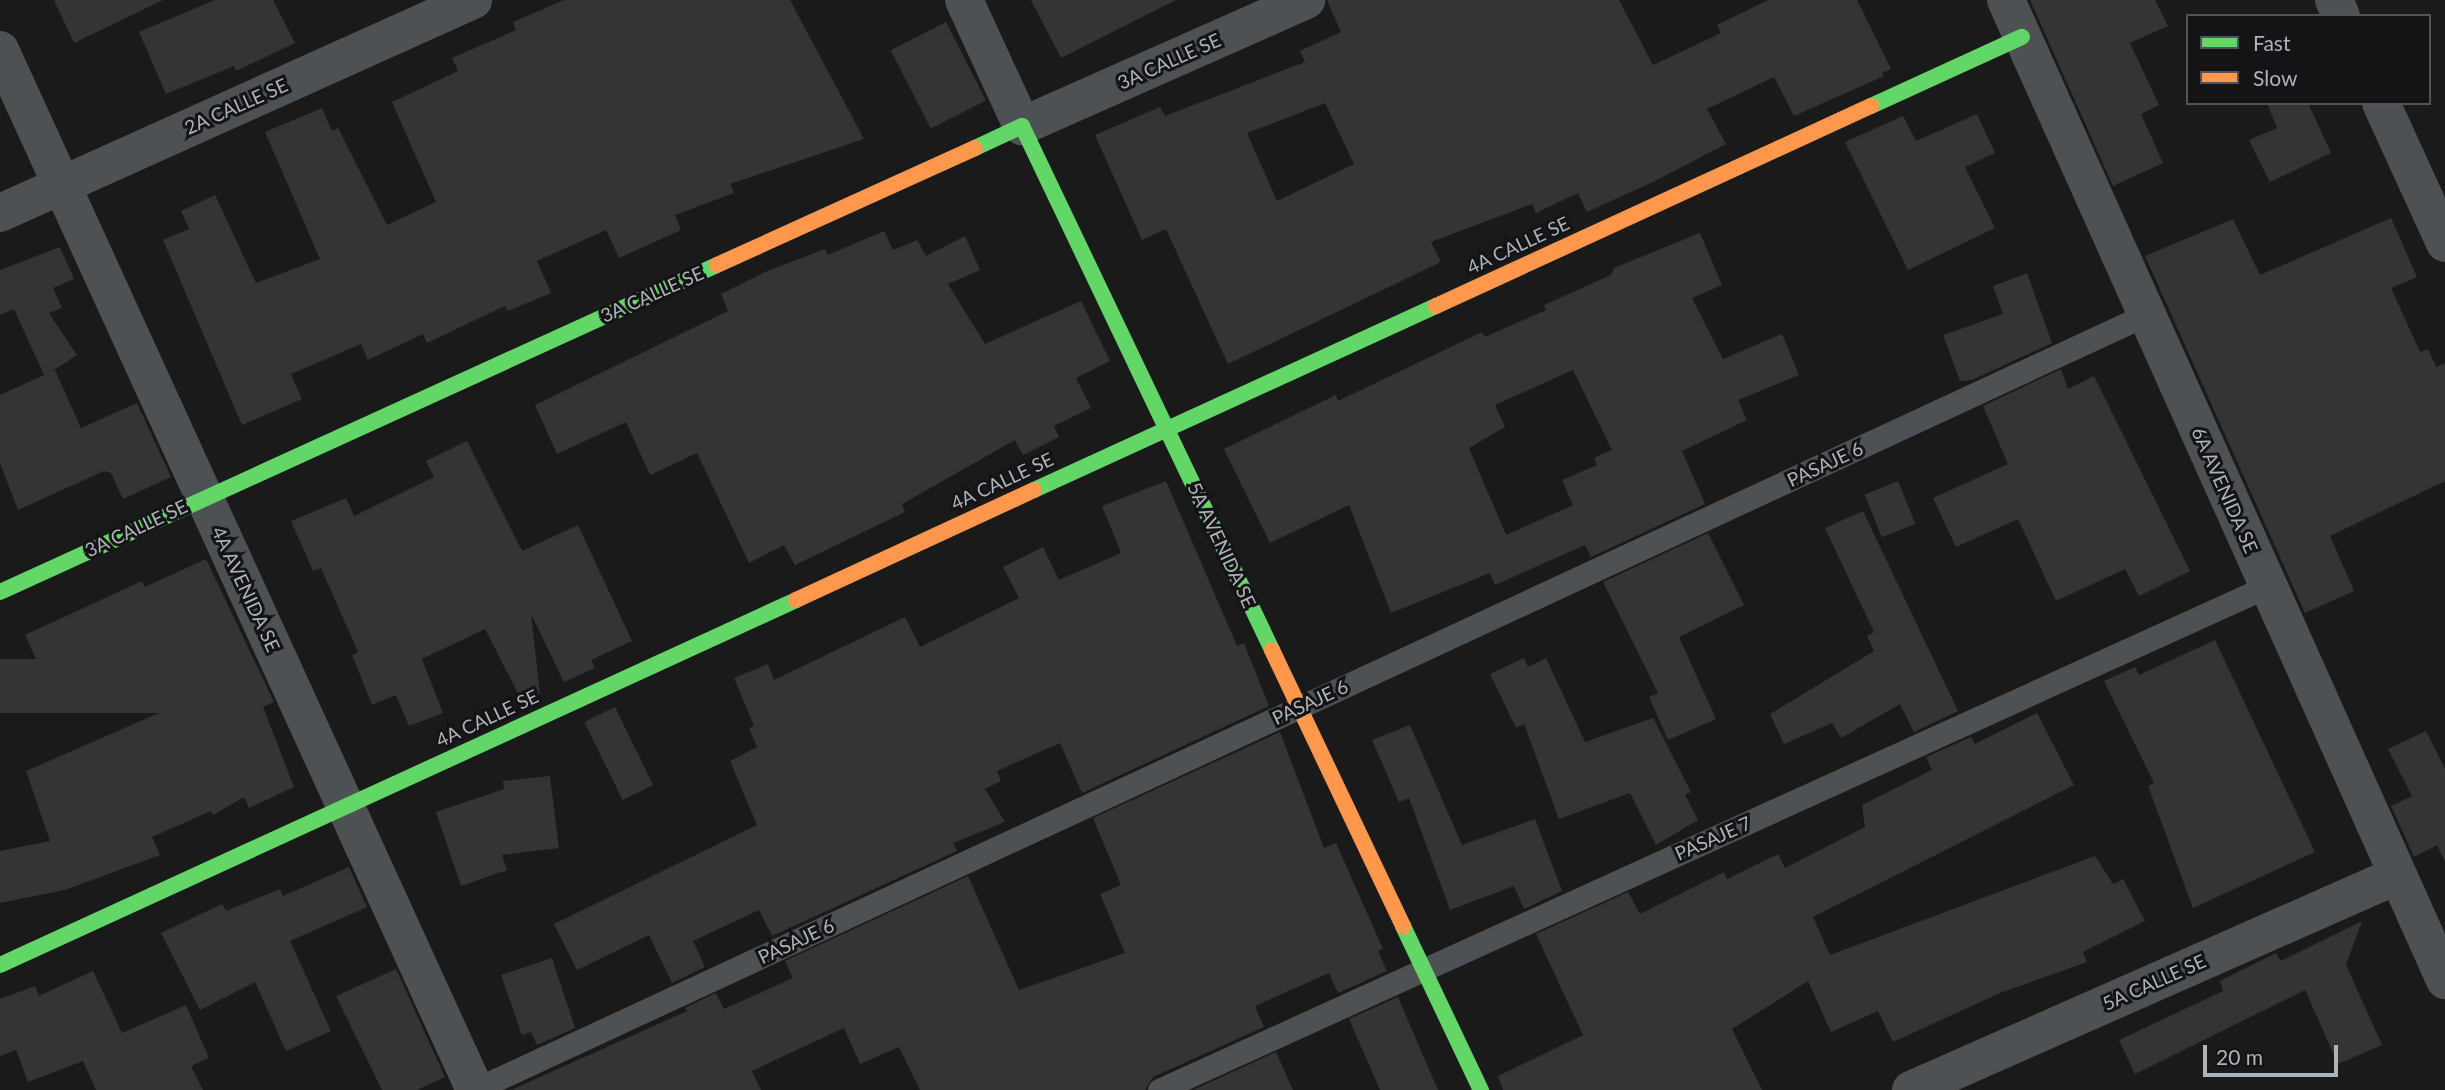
<!DOCTYPE html>
<html>
<head>
<meta charset="utf-8">
<style>
	body { margin:0 }
	#map { position:relative; width:2445px; height:1090px; overflow:hidden; background:#1a1a1a; font-family:Lato,sans-serif }
	div>[style] { position:absolute }
	.building>* { inset:0; background:#343435; transform-origin:0 0 }
	.lane>* { height:23px; margin:-11.5px; padding:0 11.5px; transform-origin:11.5px; border-radius:11.5px; background:#4e5153 }
	.street>* { height:38px; margin:-19px; padding:0 19px; transform-origin:19px; border-radius:19px; background:#4e5153 }
	.fast>* { height:16px; margin:-8px; padding:0 8px; transform-origin:8px; border-radius:8px; background:#63d668 }
	.slow>* { height:16px; margin:-8px; padding:0 8px; transform-origin:8px; border-radius:8px; background:#ff974d }
	span { translate:-50% -50%; white-space:nowrap; text-align:center; line-height:1.15; -webkit-text-stroke:6px #141416; paint-order:stroke }
	.street-label { font-size:19px; color:#acb3b9 }
	.legend { position:absolute; left:2186px; top:14px; width:245px; height:91px; box-sizing:border-box; background:#141416; border:2px solid #515457; margin:0; padding:9px 12px; list-style:none; font-size:21px; color:#acb3b9 }
	.legend li { display:flex; align-items:center; gap:14px; height:35px }
	.legend b { width:35px; border:2px solid #515457 }
	.scale { position:absolute; left:2203px; top:1045px; width:135px; height:32px; box-sizing:border-box; border:4px solid #acb3b9; border-top:0; padding-left:9px; font-size:21px; line-height:24px; white-space:nowrap; color:#acb3b9; -webkit-text-stroke:5px #141416; paint-order:stroke }
</style>
</head>
<body>
<div id="map">
	<div class="building">
		<i style="clip-path:polygon(54px 0,163px 0,74px 43px)"></i>
		<i style="clip-path:polygon(215px 0,273px 0,295px 43px,236px 71px,234px 66px,166px 94px,139px 32px)"></i>
		<i style="clip-path:polygon(564px 0,790px 0,864px 139px,730px 184px,734px 193px,675px 215px,681px 230px,619px 258px,606px 230px,537px 261px,551px 293px,508px 311px,505px 306px,427px 343px,423px 334px,368px 360px,361px 344px,291px 374px,302px 399px,242px 425px,163px 240px,189px 229px,181px 211px,215px 195px,256px 283px,320px 259px,265px 132px,322px 108px,332px 131px,338px 128px,387px 225px,436px 202px,392px 102px,458px 71px,452px 58px,516px 30px,513px 22px)"></i>
		<i style="clip-path:polygon(1031px 0,1176px 0,1061px 58px)"></i>
		<i style="clip-path:polygon(evenodd,1327px 0,1619px 0,1653px 65px,1721px 33px,1717px 25px,1768px 0,1857px 0,1891px 69px,1882px 73px,1884px 76px,1794px 116px,1774px 77px,1707px 109px,1726px 144px,1655px 181px,1587px 212px,1578px 193px,1536px 213px,1532px 204px,1431px 242px,1441px 262px,1228px 364px,1166px 229px,1142px 240px,1095px 135px,1160px 107px,1165px 116px,1305px 62px,1300px 51px,1341px 32px,1327px 0,1325px 103px,1354px 164px,1277px 201px,1247px 133px,1325px 103px)"></i>
		<i style="clip-path:polygon(2030px 0,2155px 0,2168px 26px,2130px 43px,2159px 105px,2141px 114px,2163px 163px,2113px 186px)"></i>
		<i style="left:946px;top:22px;width:88px;height:62px;rotate:63deg"></i>
		<i style="clip-path:polygon(2267px 103px,2308px 103px,2331px 153px,2270px 182px,2249px 140px,2277px 128px)"></i>
		<i style="clip-path:polygon(1977px 114px,1995px 153px,1965px 167px,1995px 228px,1908px 270px,1845px 142px,1903px 116px,1916px 141px)"></i>
		<i style="clip-path:polygon(2391px 218px,2417px 277px,2391px 288px,2420px 352px,2428px 349px,2436px 367px,2445px 363px,2445px 481px,2330px 536px,2354px 591px,2305px 613px,2145px 256px,2233px 219px,2260px 275px)"></i>
		<i style="clip-path:polygon(884px 231px,893px 250px,917px 240px,926px 256px,965px 236px,980px 270px,948px 284px,985px 344px,1081px 301px,1110px 361px,1076px 378px,1091px 408px,1054px 426px,1059px 437px,1023px 455px,1015px 440px,902px 504px,905px 512px,795px 565px,784px 545px,749px 563px,697px 453px,650px 475px,626px 422px,557px 454px,535px 405px,728px 311px,721px 294px,765px 272px,825px 249px,828px 255px)"></i>
		<i style="clip-path:polygon(evenodd,1700px 233px,1722px 285px,1692px 298px,1723px 359px,1782px 334px,1799px 375px,1738px 400px,1747px 420px,1682px 451px,1705px 504px,1591px 557px,1585px 545px,1495px 585px,1490px 573px,1391px 613px,1349px 505px,1270px 543px,1224px 449px,1336px 395px,1338px 401px,1482px 332px,1485px 337px,1546px 310px,1544px 305px,1611px 275px,1614px 268px,1700px 233px,1573px 370px,1612px 450px,1594px 458px,1597px 465px,1562px 480px,1573px 505px,1506px 535px,1469px 448px,1505px 427px,1495px 405px,1573px 370px)"></i>
		<i style="clip-path:polygon(60px 247px,74px 279px,53px 288px,62px 308px,49px 313px,77px 355px,51px 372px,55px 370px,81px 428px,137px 403px,171px 477px,123px 499px,111px 473px,104px 471px,18px 510px,0 463px,0 395px,44px 375px,14px 309px,0 315px,0 270px)"></i>
		<i style="clip-path:polygon(2027px 273px,2052px 343px,1972px 380px,1960px 381px,1943px 335px,2003px 314px,1993px 286px)"></i>
		<i style="clip-path:polygon(2061px 369px,2068px 389px,2094px 376px,2190px 571px,2139px 596px,2125px 569px,2056px 601px,2018px 519px,1956px 547px,1933px 498px,2008px 464px,1983px 406px)"></i>
		<i style="clip-path:polygon(467px 441px,522px 551px,578px 525px,632px 641px,591px 660px,595px 668px,564px 682px,531px 614px,540px 693px,522px 701px,485px 629px,422px 659px,443px 713px,409px 726px,396px 695px,372px 705px,352px 655px,358px 652px,321px 568px,313px 571px,291px 521px,346px 498px,354px 516px,434px 477px,426px 461px)"></i>
		<i style="clip-path:polygon(1166px 481px,1237px 646px,1244px 643px,1269px 706px,1082px 793px,1060px 743px,997px 771px,1001px 781px,985px 789px,1005px 822px,953px 843px,957px 851px,772px 936px,759px 910px,693px 941px,705px 967px,672px 983px,649px 935px,577px 970px,554px 924px,757px 825px,730px 761px,757px 747px,749px 728px,754px 726px,734px 678px,768px 664px,774px 680px,905px 617px,920px 647px,1019px 598px,1003px 567px,1043px 547px,1059px 580px,1121px 553px,1102px 506px)"></i>
		<i style="left:1898px;top:481px;width:46px;height:36px;rotate:68deg"></i>
		<i style="clip-path:polygon(1863px 511px,1958px 711px,1914px 732px,1900px 704px,1841px 738px,1832px 723px,1784px 744px,1770px 714px,1874px 651px,1867px 636px,1874px 632px,1825px 528px)"></i>
		<i style="clip-path:polygon(1708px 533px,1744px 605px,1679px 637px,1716px 719px,1668px 740px,1649px 697px,1658px 693px,1603px 582px)"></i>
		<i style="clip-path:polygon(206px 559px,274px 702px,263px 707px,294px 787px,249px 808px,244px 797px,213px 815px,211px 811px,152px 837px,160px 855px,65px 890px,0 903px,0 851px,50px 841px,26px 771px,159px 713px,0 713px,0 659px,36px 659px,25px 635px,142px 581px,145px 587px)"></i>
		<i style="clip-path:polygon(2215px 640px,2315px 852px,2193px 908px,2148px 786px,2154px 783px,2104px 681px,2135px 667px,2139px 675px)"></i>
		<i style="clip-path:polygon(1524px 658px,1528px 667px,1546px 658px,1585px 742px,1653px 718px,1691px 792px,1685px 795px,1698px 820px,1656px 845px,1630px 793px,1559px 819px,1524px 724px,1516px 728px,1490px 674px)"></i>
		<i style="left:615px;top:707px;width:87px;height:34px;rotate:64deg"></i>
		<i style="clip-path:polygon(2037px 713px,2074px 785px,1813px 917px,1830px 955px,2095px 856px,2113px 884px,2123px 879px,2145px 921px,2083px 952px,2087px 962px,2000px 993px,1893px 1042px,1878px 1011px,1831px 1032px,1808px 981px,1732px 1029px,1762px 1090px,1503px 1090px,1498px 1076px,1583px 1035px,1536px 934px,1628px 892px,1640px 914px,1724px 872px,1727px 879px,1778px 854px,1785px 868px,1865px 827px,1862px 805px,1932px 770px,1926px 757px,1971px 737px,1975px 744px)"></i>
		<i style="clip-path:polygon(1410px 725px,1462px 845px,1535px 819px,1562px 891px,1524px 909px,1514px 886px,1450px 910px,1409px 798px,1399px 802px,1372px 740px)"></i>
		<i style="clip-path:polygon(2426px 731px,2445px 769px,2445px 862px,2437px 845px,2414px 857px,2391px 806px,2412px 796px,2388px 749px)"></i>
		<i style="clip-path:polygon(1280px 732px,1324px 848px,1336px 843px,1383px 949px,1378px 951px,1387px 971px,1338px 993px,1329px 973px,1255px 1006px,1264px 1027px,1153px 1077px,1145px 1090px,920px 1090px,899px 1047px,860px 1064px,844px 1028px,752px 1071px,761px 1090px,511px 1090px,687px 1011px,685px 1008px,716px 993px,724px 1009px,793px 978px,785px 961px,968px 876px,1019px 990px,1125px 953px,1100px 894px,1121px 885px,1093px 818px)"></i>
		<i style="clip-path:polygon(550px 776px,559px 848px,502px 855px,507px 870px,461px 886px,436px 812px,504px 789px,503px 781px)"></i>
		<i style="clip-path:polygon(349px 867px,367px 907px,290px 941px,331px 1031px,286px 1051px,255px 982px,200px 1010px,161px 933px,222px 904px,226px 911px,280px 889px,283px 896px)"></i>
		<i style="clip-path:polygon(2362px 921px,2346px 965px,2382px 1045px,2338px 1064px,2305px 990px,2135px 1074px,2119px 1040px,2223px 991px,2220px 981px,2276px 953px,2281px 961px)"></i>
		<i style="clip-path:polygon(552px 958px,575px 1028px,537px 1045px,531px 1032px,522px 1035px,501px 975px)"></i>
		<i style="clip-path:polygon(396px 969px,445px 1077px,417px 1090px,382px 1090px,336px 996px)"></i>
		<i style="clip-path:polygon(93px 971px,122px 1033px,186px 1005px,209px 1058px,191px 1066px,203px 1090px,96px 1090px,83px 1061px,28px 1082px,16px 1050px,0 1056px,0 999px,35px 986px,39px 996px)"></i>
		<i style="clip-path:polygon(1398px 997px,1438px 1090px,1380px 1090px,1349px 1019px)"></i>
		<i style="clip-path:polygon(1276px 1052px,1293px 1090px,1193px 1090px)"></i>
	</div>
	<div class="lane">
		<i style="left:474px;top:1090px;width:1844px;rotate:-24.88deg"></i>
		<i style="left:1159px;top:1090px;width:1218px;rotate:-24.44deg"></i>
	</div>
	<div class="street">
		<i style="left:964px;top:0;width:139px;rotate:65.3deg"></i>
		<i style="left:1022px;top:126px;width:311px;rotate:-23.9deg"></i>
		<i style="left:2006px;top:0;width:1074px;rotate:65.87deg"></i>
		<i style="left:2334px;top:0;width:17px;rotate:66deg"></i>
		<i style="left:0;top:50px;width:1143px;rotate:65.45deg"></i>
		<i style="left:2381px;top:103px;width:154px;rotate:65.4deg"></i>
		<i style="left:0;top:213px;width:519px;rotate:-24.24deg"></i>
		<i style="left:1911px;top:1090px;width:532px;rotate:-23.82deg"></i>
	</div>
	<div class="fast">
		<i style="left:1871px;top:106px;width:166px;rotate:-24.6deg"></i>
		<i style="left:975px;top:148px;width:52px;rotate:-25.1deg"></i>
		<i style="left:1022px;top:126px;width:581px;rotate:64.49deg"></i>
		<i style="left:1034px;top:490px;width:442px;rotate:-24.6deg"></i>
		<i style="left:0;top:592px;width:788px;rotate:-24.52deg"></i>
		<i style="left:1403px;top:926px;width:182px;rotate:64.6deg"></i>
		<i style="left:0;top:965px;width:876px;rotate:-24.63deg"></i>
	</div>
	<div class="slow">
		<i style="left:717px;top:265px;width:283px;rotate:-24.4deg"></i>
		<i style="left:1436px;top:306px;width:479px;rotate:-24.7deg"></i>
		<i style="left:796px;top:600px;width:262px;rotate:-24.8deg"></i>
		<i style="left:1272px;top:650px;width:306px;rotate:64.6deg"></i>
	</div>
	<div class="street-label">
		<span style="left:1169px;top:61px;rotate:-24deg">3A CALLE SE</span>
		<span style="left:236px;top:106px;rotate:-24deg">2A CALLE SE</span>
		<span style="left:1518px;top:245px;rotate:-25deg">4A CALLE SE</span>
		<span style="left:652px;top:294px;rotate:-24deg">3A CALLE SE</span>
		<span style="left:1825px;top:464px;rotate:-25deg">PASAJE 6</span>
		<span style="left:1002px;top:481px;rotate:-25deg">4A CALLE SE</span>
		<span style="left:2225px;top:490px;rotate:66deg">6A AVENIDA SE</span>
		<span style="left:136px;top:528px;rotate:-25deg">3A CALLE SE</span>
		<span style="left:1222px;top:545px;rotate:65deg">5A AVENIDA SE</span>
		<span style="left:246px;top:589px;rotate:65deg">4A AVENIDA SE</span>
		<span style="left:1310px;top:702px;rotate:-25deg">PASAJE 6</span>
		<span style="left:487px;top:718px;rotate:-25deg">4A CALLE SE</span>
		<span style="left:1713px;top:838px;rotate:-24deg">PASAJE 7</span>
		<span style="left:796px;top:941px;rotate:-25deg">PASAJE 6</span>
		<span style="left:2154px;top:982px;rotate:-24deg">5A CALLE SE</span>
	</div>
	<ul class="legend">
	<li><b style="height:9px;background:#63d668"></b>Fast</li>
	<li><b style="height:9px;background:#ff974d"></b>Slow</li>
	</ul>
	<div class="scale">20 m</div>
</div>
</body>
</html>
